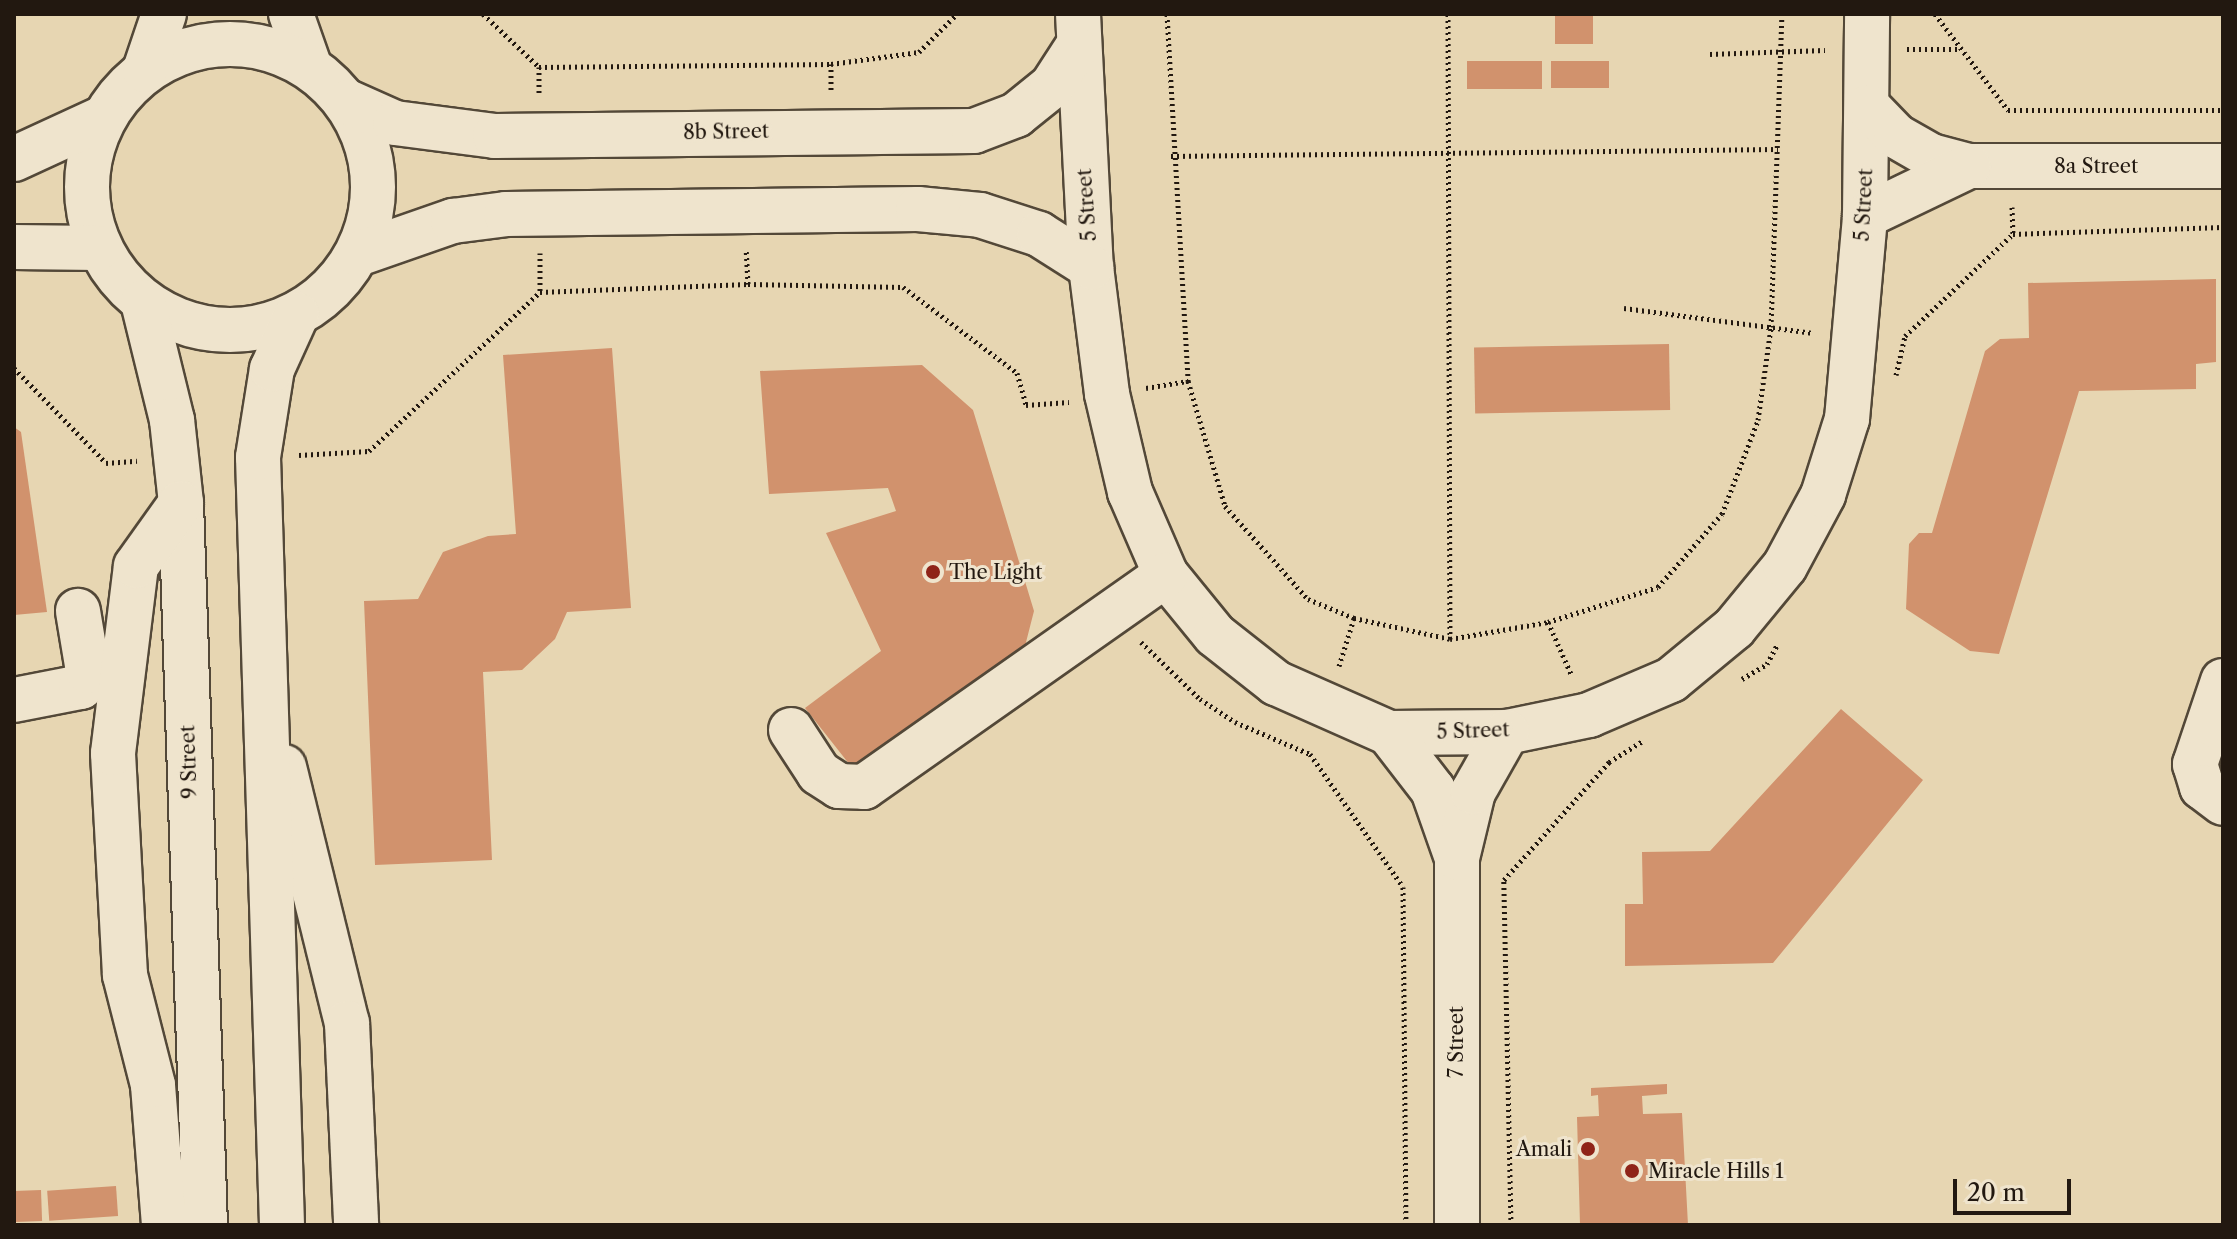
<!DOCTYPE html>
<html>
<head>
<meta charset="utf-8">
<style>
	body { margin:0 }
	#map { position:relative; width:2237px; height:1239px; overflow:hidden; background:#e7d6b2; font-family:"Libre Caslon Text",serif }
	div>[style] { position:absolute }
	.building>* { inset:0; background:#d1926d; transform-origin:0 0 }
	.path>* { height:5px; margin-top:-2.5px; transform-origin:0; background:repeating-linear-gradient(90deg,#221810 0 2px,transparent 0 6px) }
	.roads { filter:drop-shadow(2px 0 #534838) drop-shadow(-2px 0 #534838) drop-shadow(0 2px #534838) drop-shadow(0 -2px #534838) }
	.minor>* { height:44px; margin:-22px; padding:0 22px; transform-origin:22px; border-radius:22px; background:#efe4cd }
	.minor>.ring { margin:-22px; padding:0; box-sizing:content-box; background:none; border:44px solid #efe4cd; border-radius:50% }
	.dots>* { width:22px; height:22px; translate:-50% -50%; box-sizing:border-box; border:4px solid #efe4cd; border-radius:50% }
	span { translate:-50% -50%; white-space:nowrap; text-align:center; line-height:1.15; -webkit-text-stroke:6px #efe4cd; paint-order:stroke }
	.street-label { font-size:20px; color:#221810 }
	.poi-label { font-size:20px; color:#221810 }
	.left { translate:0 -50%; text-align:left }
	.right { translate:-100% -50%; text-align:right }
	.frame { position:absolute; inset:0; border:16px solid #221810; pointer-events:none }
	.scale { position:absolute; left:1953px; top:1179px; width:118px; height:36px; box-sizing:border-box; border:4px solid #221810; border-top:0; padding-left:10px; font-size:24px; line-height:28px; white-space:nowrap; color:#221810; -webkit-text-stroke:6px #efe4cd; paint-order:stroke }
</style>
</head>
<body>
<div id="map">
	<div class="building">
		<i style="left:1555px;top:14px;width:38px;height:30px"></i>
		<i style="left:1542px;top:61px;width:28px;height:75px;rotate:90deg"></i>
		<i style="left:1609px;top:61px;width:27px;height:58px;rotate:90deg"></i>
		<i style="clip-path:polygon(2216px 279px,2216px 362px,2196px 364px,2196px 389px,2079px 391px,1999px 654px,1970px 651px,1906px 609px,1909px 544px,1919px 533px,1932px 533px,1985px 351px,2000px 339px,2029px 338px,2028px 283px)"></i>
		<i style="left:1669px;top:344px;width:66px;height:195px;rotate:89deg"></i>
		<i style="clip-path:polygon(612px 348px,631px 608px,567px 612px,555px 639px,522px 670px,483px 672px,492px 860px,375px 865px,364px 601px,418px 599px,443px 552px,488px 536px,516px 534px,503px 355px)"></i>
		<i style="clip-path:polygon(922px 365px,973px 410px,1034px 611px,1023px 654px,861px 779px,805px 708px,881px 651px,826px 533px,896px 511px,888px 488px,769px 494px,760px 371px)"></i>
		<i style="clip-path:polygon(14px 427px,21px 432px,47px 612px,14px 615px)"></i>
		<i style="clip-path:polygon(1841px 709px,1923px 780px,1773px 963px,1625px 966px,1625px 904px,1643px 904px,1642px 852px,1710px 851px)"></i>
		<i style="clip-path:polygon(1667px 1084px,1667px 1094px,1642px 1096px,1643px 1114px,1682px 1113px,1688px 1225px,1580px 1225px,1577px 1117px,1599px 1116px,1598px 1095px,1591px 1096px,1591px 1088px)"></i>
		<i style="left:116px;top:1186px;width:30px;height:69px;rotate:86deg"></i>
		<i style="left:41px;top:1190px;width:31px;height:27px;rotate:88deg"></i>
	</div>
	<div class="path">
		<i style="left:483px;top:14px;width:77px;rotate:43.4deg"></i>
		<i style="left:539px;top:67px;width:292px;rotate:-0.6deg"></i>
		<i style="left:831px;top:64px;width:28px;rotate:90deg"></i>
		<i style="left:1167px;top:14px;width:368px;rotate:86.7deg"></i>
		<i style="left:1188px;top:381px;width:130px;rotate:73.5deg"></i>
		<i style="left:1225px;top:506px;width:125px;rotate:48.3deg"></i>
		<i style="left:1308px;top:599px;width:50px;rotate:22.4deg"></i>
		<i style="left:1354px;top:618px;width:98px;rotate:12.3deg"></i>
		<i style="left:1450px;top:639px;width:99px;rotate:-9.8deg"></i>
		<i style="left:1548px;top:622px;width:115px;rotate:-17.7deg"></i>
		<i style="left:1658px;top:587px;width:97px;rotate:-48.8deg"></i>
		<i style="left:1722px;top:514px;width:101px;rotate:-69deg"></i>
		<i style="left:1758px;top:420px;width:94px;rotate:-82deg"></i>
		<i style="left:1771px;top:327px;width:313px;rotate:-88deg"></i>
		<i style="left:1448px;top:14px;width:625px;rotate:89.82deg"></i>
		<i style="left:1935px;top:14px;width:121px;rotate:52.8deg"></i>
		<i style="left:2008px;top:110px;width:215px"></i>
		<i style="left:1907px;top:49px;width:54px"></i>
		<i style="left:1710px;top:54px;width:115px;rotate:-2deg"></i>
		<i style="left:831px;top:64px;width:89px;rotate:-7.8deg"></i>
		<i style="left:919px;top:52px;width:54px;rotate:-45deg"></i>
		<i style="left:539px;top:67px;width:28px;rotate:90deg"></i>
		<i style="left:1171px;top:156px;width:607px;rotate:-0.66deg"></i>
		<i style="left:2012px;top:207px;width:27px;rotate:88deg"></i>
		<i style="left:540px;top:253px;width:39px;rotate:90deg"></i>
		<i style="left:748px;top:284px;width:155px;rotate:1.1deg"></i>
		<i style="left:903px;top:287px;width:143px;rotate:37deg"></i>
		<i style="left:1017px;top:373px;width:33px;rotate:74deg"></i>
		<i style="left:1026px;top:405px;width:43px;rotate:-4deg"></i>
		<i style="left:1624px;top:308px;width:191px;rotate:7.5deg"></i>
		<i style="left:14px;top:368px;width:132px;rotate:45.9deg"></i>
		<i style="left:106px;top:463px;width:31px;rotate:-4deg"></i>
		<i style="left:1896px;top:375px;width:40px;rotate:-77deg"></i>
		<i style="left:1905px;top:336px;width:149px;rotate:-43.4deg"></i>
		<i style="left:2013px;top:234px;width:210px;rotate:-1.9deg"></i>
		<i style="left:1146px;top:388px;width:43px;rotate:-9.5deg"></i>
		<i style="left:299px;top:455px;width:70px;rotate:-3.3deg"></i>
		<i style="left:369px;top:451px;width:233px;rotate:-42.9deg"></i>
		<i style="left:540px;top:292px;width:208px;rotate:-2.2deg"></i>
		<i style="left:748px;top:284px;width:34px;rotate:-93deg"></i>
		<i style="left:1548px;top:622px;width:59px;rotate:66deg"></i>
		<i style="left:1141px;top:642px;width:82px;rotate:44deg"></i>
		<i style="left:1200px;top:699px;width:42px;rotate:33.3deg"></i>
		<i style="left:1235px;top:722px;width:82px;rotate:23.1deg"></i>
		<i style="left:1310px;top:754px;width:162px;rotate:55deg"></i>
		<i style="left:1403px;top:887px;width:338px;rotate:89.5deg"></i>
		<i style="left:1339px;top:666px;width:50px;rotate:-72.6deg"></i>
		<i style="left:1742px;top:679px;width:29px;rotate:-31deg"></i>
		<i style="left:1767px;top:664px;width:21px;rotate:-62deg"></i>
		<i style="left:1511px;top:1225px;width:345px;rotate:-91.2deg"></i>
		<i style="left:1504px;top:880px;width:158px;rotate:-48.3deg"></i>
		<i style="left:1609px;top:762px;width:39px;rotate:-32deg"></i>
	</div>
	<div class="roads">
		<div class="minor">
			<i style="left:291px;top:14px;width:54px;rotate:70.6deg"></i>
			<i style="left:1078px;top:14px;width:253px;rotate:87.1deg"></i>
			<i style="left:1091px;top:267px;width:128px;rotate:82.8deg"></i>
			<i style="left:1107px;top:394px;width:101px;rotate:76.8deg"></i>
			<i style="left:1130px;top:492px;width:90px;rotate:66.6deg"></i>
			<i style="left:1166px;top:575px;width:77px;rotate:50.8deg"></i>
			<i style="left:1215px;top:635px;width:78px;rotate:38.2deg"></i>
			<i style="left:1276px;top:683px;width:124px;rotate:23.9deg"></i>
			<i style="left:1389px;top:733px;width:118px;rotate:-0.5deg"></i>
			<i style="left:1507px;top:732px;width:84px;rotate:-11.7deg"></i>
			<i style="left:1589px;top:715px;width:89px;rotate:-23.1deg"></i>
			<i style="left:1671px;top:680px;width:82px;rotate:-39.5deg"></i>
			<i style="left:1734px;top:628px;width:80px;rotate:-50.6deg"></i>
			<i style="left:1785px;top:566px;width:81px;rotate:-61.8deg"></i>
			<i style="left:1823px;top:495px;width:80px;rotate:-72.5deg"></i>
			<i style="left:1847px;top:419px;width:204px;rotate:-84.9deg"></i>
			<i style="left:1865px;top:216px;width:202px;rotate:-89.4deg"></i>
			<i class="ring" style="left:87px;top:44px;width:242px;height:242px"></i>
			<i style="left:145px;top:70px;width:59px;rotate:-71.3deg"></i>
			<i style="left:348px;top:102px;width:51px;rotate:24.1deg"></i>
			<i style="left:395px;top:123px;width:101px;rotate:7.4deg"></i>
			<i style="left:495px;top:136px;width:479px;rotate:-0.6deg"></i>
			<i style="left:974px;top:131px;width:45px;rotate:-20.9deg"></i>
			<i style="left:1016px;top:115px;width:46px;rotate:-38.9deg"></i>
			<i style="left:1052px;top:86px;width:44px;rotate:-57deg"></i>
			<i style="left:1868px;top:107px;width:40px;rotate:46deg"></i>
			<i style="left:1896px;top:136px;width:40px;rotate:29.7deg"></i>
			<i style="left:1931px;top:156px;width:39px;rotate:15deg"></i>
			<i style="left:1969px;top:166px;width:254px"></i>
			<i style="left:14px;top:159px;width:98px;rotate:-24.7deg"></i>
			<i style="left:1865px;top:216px;width:115px;rotate:-25.7deg"></i>
			<i style="left:14px;top:247px;width:84px;rotate:0.7deg"></i>
			<i style="left:358px;top:254px;width:101px;rotate:-19.2deg"></i>
			<i style="left:453px;top:221px;width:53px;rotate:-7.5deg"></i>
			<i style="left:506px;top:214px;width:412px;rotate:-0.7deg"></i>
			<i style="left:918px;top:209px;width:62px;rotate:5.5deg"></i>
			<i style="left:980px;top:215px;width:62px;rotate:17.9deg"></i>
			<i style="left:1039px;top:234px;width:62px;rotate:32.4deg"></i>
			<i style="left:143px;top:302px;width:122px;rotate:76.2deg"></i>
			<i style="left:172px;top:420px;width:83px;rotate:83.8deg"></i>
			<i style="left:181px;top:503px;width:722px;rotate:88.1deg"></i>
			<i style="left:2223px;top:681px;width:88px;rotate:108.6deg"></i>
			<i style="left:2195px;top:764px;width:24px;rotate:73deg"></i>
			<i style="left:2202px;top:787px;width:26px;rotate:37deg"></i>
			<i style="left:14px;top:700px;width:68px;rotate:-11deg"></i>
			<i style="left:81px;top:687px;width:17px;rotate:-66deg"></i>
			<i style="left:88px;top:671px;width:61px;rotate:-99.5deg"></i>
			<i style="left:791px;top:730px;width:51px;rotate:56.9deg"></i>
			<i style="left:819px;top:773px;width:24px;rotate:33deg"></i>
			<i style="left:839px;top:786px;width:25px;rotate:2deg"></i>
			<i style="left:864px;top:787px;width:369px;rotate:-35.1deg"></i>
			<i style="left:1389px;top:733px;width:72px;rotate:52.3deg"></i>
			<i style="left:1433px;top:790px;width:72px;rotate:70.6deg"></i>
			<i style="left:284px;top:767px;width:264px;rotate:76.2deg"></i>
			<i style="left:347px;top:1023px;width:202px;rotate:87.4deg"></i>
			<i style="left:164px;top:1225px;width:140px;rotate:-94.5deg"></i>
			<i style="left:153px;top:1085px;width:114px;rotate:-104.3deg"></i>
			<i style="left:125px;top:975px;width:222px;rotate:-93.1deg"></i>
			<i style="left:113px;top:753px;width:188px;rotate:-83deg"></i>
			<i style="left:136px;top:566px;width:77px;rotate:-54.5deg"></i>
			<i style="left:282px;top:1225px;width:768px;rotate:-91.79deg"></i>
			<i style="left:258px;top:457px;width:89px;rotate:-81deg"></i>
			<i style="left:272px;top:369px;width:60px;rotate:-65.6deg"></i>
			<i style="left:1457px;top:1225px;width:367px;rotate:-90deg"></i>
			<i style="left:1457px;top:858px;width:68px;rotate:-76.4deg"></i>
			<i style="left:1473px;top:792px;width:69px;rotate:-60.5deg"></i>
		</div>
	</div>
	<div class="dots">
		<i style="left:933px;top:572px;background:#8f2418"></i>
		<i style="left:1588px;top:1149px;background:#8f2418"></i>
		<i style="left:1632px;top:1171px;background:#8f2418"></i>
	</div>
	<div class="street-label">
		<span style="left:726px;top:132px;rotate:-1deg">8b Street</span>
		<span style="left:2096px;top:166px">8a Street</span>
		<span style="left:1087px;top:205px;rotate:-94deg">5 Street</span>
		<span style="left:1864px;top:205px;rotate:-87deg">5 Street</span>
		<span style="left:1473px;top:731px;rotate:-2deg">5 Street</span>
		<span style="left:189px;top:762px;rotate:-92deg">9 Street</span>
		<span style="left:1456px;top:1042px;rotate:-90deg">7 Street</span>
	</div>
	<div class="poi-label">
		<span class="left" style="left:949px;top:572px">The Light</span>
		<span class="right" style="left:1572px;top:1149px">Amali</span>
		<span class="left" style="left:1648px;top:1171px">Miracle Hills 1</span>
	</div>
	<div class="frame"></div>
	<div class="scale">20 m</div>
</div>
</body>
</html>
